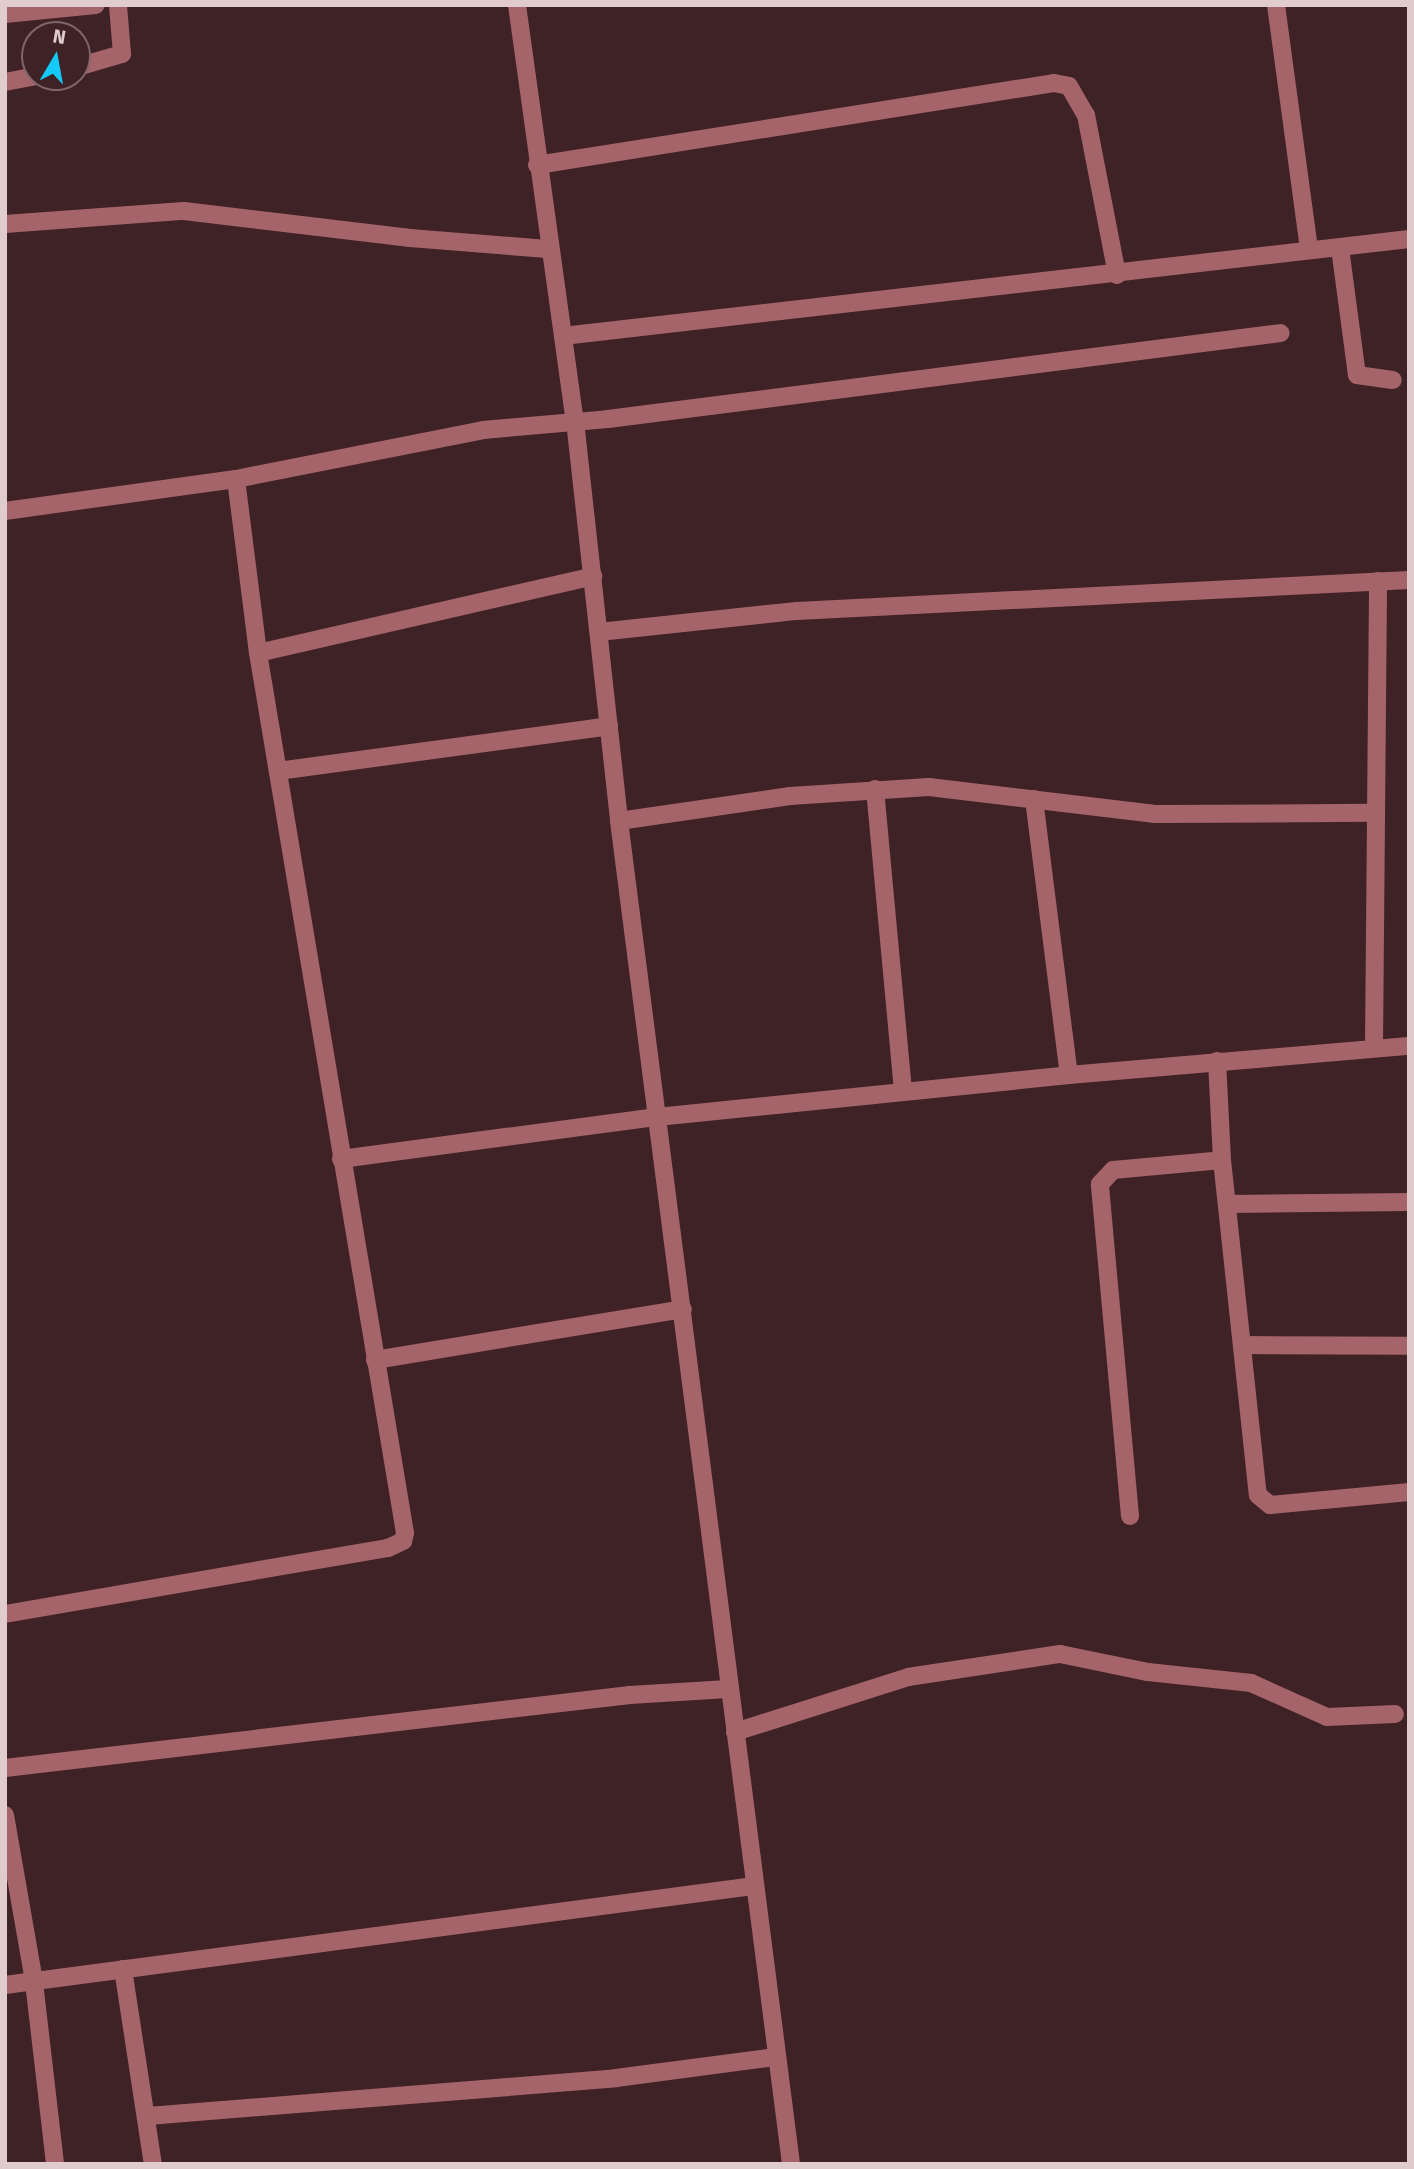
<!DOCTYPE html>
<html>
<head>
<meta charset="utf-8">
<style>
	body { margin:0 }
	#map { position:relative; width:1414px; height:2169px; overflow:hidden; background:#3f2225; font-family:"Fira Sans",sans-serif }
	div>[style] { position:absolute }
	.minor>* { height:18px; margin:-9px; padding:0 9px; transform-origin:9px; border-radius:9px; background:#a5646a }
	span { translate:-50% -50%; white-space:nowrap; text-align:center; line-height:1.15; -webkit-text-stroke:6px #3f2225; paint-order:stroke }
	.frame { position:absolute; inset:0; border:7px solid #e0cccd; pointer-events:none }
	.north { position:absolute; left:21px; top:21px; width:70px; height:70px; box-sizing:border-box; background:#3f2225; border:2px solid #7f6668; border-radius:50%; rotate:10deg; font-size:19px; font-weight:700; line-height:28px; text-align:center; color:#e0cccd }
	.north::after { content:''; display:block; margin:auto; width:24px; height:32px; background:#14cafb; clip-path:polygon(50% 0,100% 100%,50% 72%,0 100%) }
</style>
</head>
<body>
<div id="map">
	<div class="minor">
		<i style="left:517px;top:5px;width:420px;rotate:82.1deg"></i>
		<i style="left:575px;top:421px;width:402px;rotate:83.7deg"></i>
		<i style="left:619px;top:821px;width:1354px;rotate:82.7deg"></i>
		<i style="left:1276px;top:5px;width:247px;rotate:82.3deg"></i>
		<i style="left:5px;top:14px;width:91px;rotate:-5.6deg"></i>
		<i style="left:77px;top:67px;width:47px;rotate:-16.1deg"></i>
		<i style="left:122px;top:54px;width:49px;rotate:-94.7deg"></i>
		<i style="left:5px;top:82px;width:31px;rotate:-11deg"></i>
		<i style="left:537px;top:165px;width:523px;rotate:-9.01deg"></i>
		<i style="left:1054px;top:83px;width:15px;rotate:11deg"></i>
		<i style="left:1069px;top:86px;width:34px;rotate:60deg"></i>
		<i style="left:1086px;top:115px;width:163px;rotate:79deg"></i>
		<i style="left:5px;top:224px;width:179px;rotate:-4.2deg"></i>
		<i style="left:184px;top:211px;width:228px;rotate:6.8deg"></i>
		<i style="left:410px;top:238px;width:138px;rotate:4.6deg"></i>
		<i style="left:1340px;top:248px;width:128px;rotate:82.4deg"></i>
		<i style="left:1357px;top:375px;width:36px;rotate:8deg"></i>
		<i style="left:563px;top:336px;width:852px;rotate:-6.54deg"></i>
		<i style="left:5px;top:511px;width:233px;rotate:-7.9deg"></i>
		<i style="left:236px;top:479px;width:252px;rotate:-11.2deg"></i>
		<i style="left:483px;top:430px;width:125px;rotate:-5deg"></i>
		<i style="left:608px;top:419px;width:678px;rotate:-7.28deg"></i>
		<i style="left:599px;top:632px;width:199px;rotate:-6.1deg"></i>
		<i style="left:797px;top:611px;width:613px;rotate:-2.9deg"></i>
		<i style="left:258px;top:653px;width:344px;rotate:-12.9deg"></i>
		<i style="left:278px;top:771px;width:334px;rotate:-7.7deg"></i>
		<i style="left:875px;top:789px;width:304px;rotate:84.7deg"></i>
		<i style="left:1034px;top:799px;width:278px;rotate:82.8deg"></i>
		<i style="left:619px;top:821px;width:173px;rotate:-8.3deg"></i>
		<i style="left:790px;top:796px;width:139px;rotate:-3.7deg"></i>
		<i style="left:929px;top:787px;width:228px;rotate:6.8deg"></i>
		<i style="left:1155px;top:814px;width:220px;rotate:-0.3deg"></i>
		<i style="left:1374px;top:1047px;width:466px;rotate:-89.5deg"></i>
		<i style="left:1217px;top:1061px;width:99px;rotate:87.1deg"></i>
		<i style="left:1222px;top:1160px;width:337px;rotate:83.9deg"></i>
		<i style="left:1258px;top:1495px;width:16px;rotate:40deg"></i>
		<i style="left:1270px;top:1505px;width:140px;rotate:-5.3deg"></i>
		<i style="left:341px;top:1159px;width:319px;rotate:-7.6deg"></i>
		<i style="left:657px;top:1117px;width:414px;rotate:-5.8deg"></i>
		<i style="left:1069px;top:1075px;width:341px;rotate:-4.9deg"></i>
		<i style="left:1227px;top:1204px;width:182px;rotate:-0.6deg"></i>
		<i style="left:1242px;top:1345px;width:167px;rotate:0.3deg"></i>
		<i style="left:375px;top:1360px;width:312px;rotate:-9.4deg"></i>
		<i style="left:1130px;top:1516px;width:333px;rotate:-95.2deg"></i>
		<i style="left:1100px;top:1184px;width:19px;rotate:-47deg"></i>
		<i style="left:1113px;top:1170px;width:109px;rotate:-5.2deg"></i>
		<i style="left:5px;top:1614px;width:389px;rotate:-9.8deg"></i>
		<i style="left:388px;top:1548px;width:17px;rotate:-25deg"></i>
		<i style="left:403px;top:1541px;width:8px;rotate:-76deg"></i>
		<i style="left:405px;top:1533px;width:892px;rotate:-99.48deg"></i>
		<i style="left:258px;top:653px;width:175px;rotate:-97.2deg"></i>
		<i style="left:735px;top:1732px;width:182px;rotate:-17.6deg"></i>
		<i style="left:908px;top:1677px;width:154px;rotate:-8.6deg"></i>
		<i style="left:1060px;top:1654px;width:90px;rotate:11.6deg"></i>
		<i style="left:1148px;top:1672px;width:104px;rotate:6.1deg"></i>
		<i style="left:1251px;top:1683px;width:83px;rotate:24.1deg"></i>
		<i style="left:1327px;top:1717px;width:68px;rotate:-2.5deg"></i>
		<i style="left:5px;top:1768px;width:629px;rotate:-6.66deg"></i>
		<i style="left:630px;top:1695px;width:98px;rotate:-3.5deg"></i>
		<i style="left:5px;top:1815px;width:169px;rotate:80.1deg"></i>
		<i style="left:34px;top:1982px;width:183px;rotate:83.4deg"></i>
		<i style="left:123px;top:1969px;width:197px;rotate:81.3deg"></i>
		<i style="left:5px;top:1985px;width:756px;rotate:-7.53deg"></i>
		<i style="left:148px;top:2116px;width:470px;rotate:-4.6deg"></i>
		<i style="left:616px;top:2078px;width:161px;rotate:-7.5deg"></i>
	</div>
	<div class="frame"></div>
	<div class="north">N</div>
</div>
</body>
</html>
